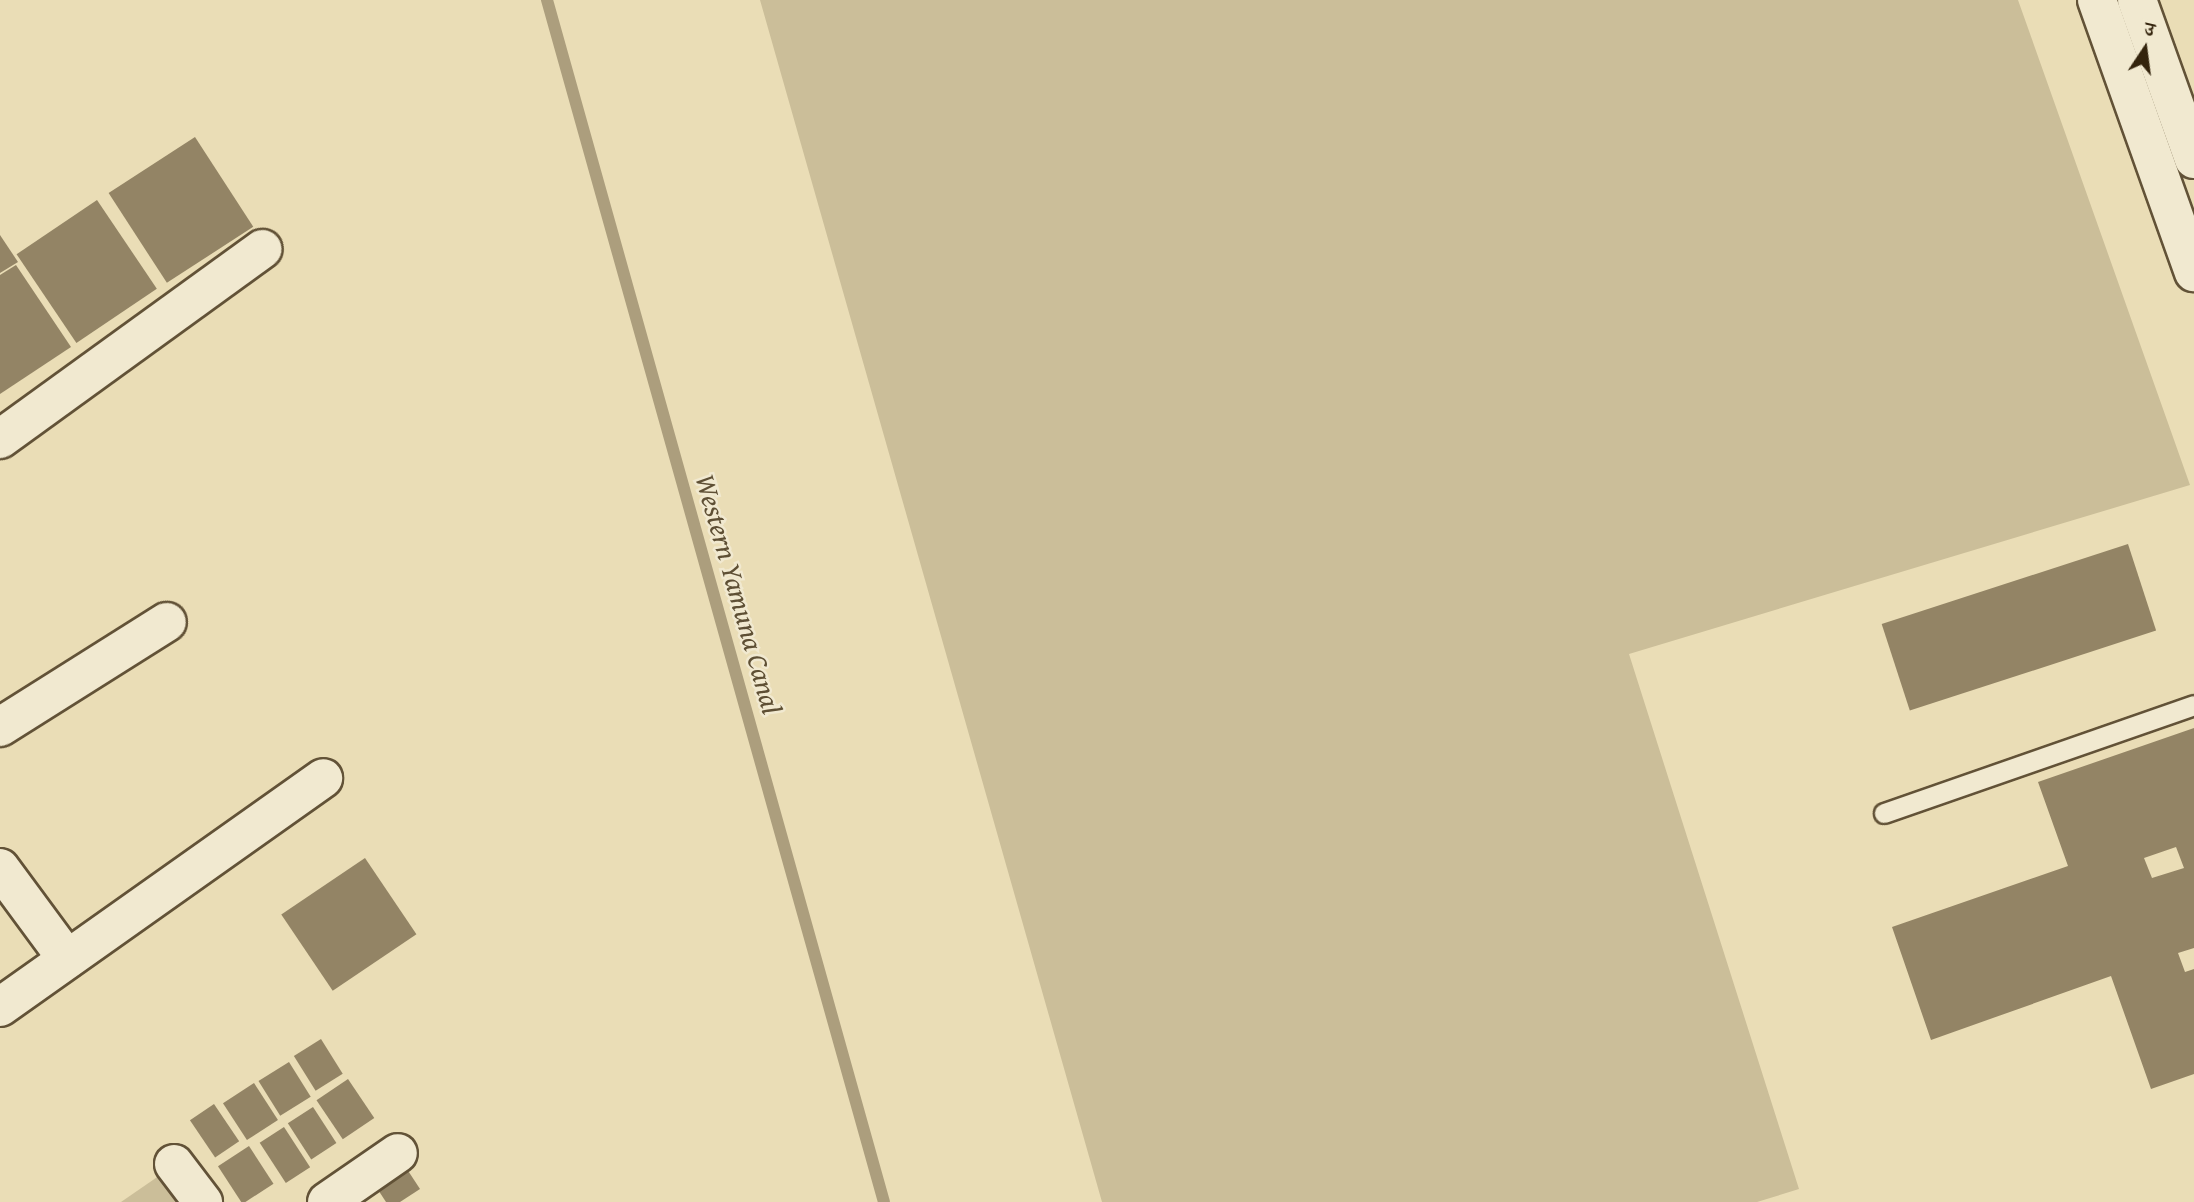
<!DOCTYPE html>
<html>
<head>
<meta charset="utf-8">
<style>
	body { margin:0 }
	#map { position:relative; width:2194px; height:1202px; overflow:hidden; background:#eaddb6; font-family:"Gentium Book Plus","Noto Serif Devanagari",serif }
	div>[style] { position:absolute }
	.green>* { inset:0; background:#cbbe99 }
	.stream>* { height:12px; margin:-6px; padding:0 6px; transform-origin:6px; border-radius:6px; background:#ac9e7d }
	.building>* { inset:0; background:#938465; transform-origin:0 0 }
	.roads { filter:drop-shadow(2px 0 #625237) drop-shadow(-2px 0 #625237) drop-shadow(0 2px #625237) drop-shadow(0 -2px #625237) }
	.service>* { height:19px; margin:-9.5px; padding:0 9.5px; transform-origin:9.5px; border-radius:9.5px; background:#f1e9d0 }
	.minor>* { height:38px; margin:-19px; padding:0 19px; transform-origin:19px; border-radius:19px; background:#f1e9d0 }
	.tertiary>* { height:38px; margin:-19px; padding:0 19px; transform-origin:19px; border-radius:19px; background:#f1e9d0 }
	span { translate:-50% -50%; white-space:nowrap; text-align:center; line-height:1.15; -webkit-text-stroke:5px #f1e9d0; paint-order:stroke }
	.water-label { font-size:28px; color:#5e4f34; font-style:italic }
	.north { position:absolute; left:2110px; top:14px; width:70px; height:70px; -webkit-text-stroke:5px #f1e9d0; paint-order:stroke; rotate:13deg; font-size:19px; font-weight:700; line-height:28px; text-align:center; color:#34240d }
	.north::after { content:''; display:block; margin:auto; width:24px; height:32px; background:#34240d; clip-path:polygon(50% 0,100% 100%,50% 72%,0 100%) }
</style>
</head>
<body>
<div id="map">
	<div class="green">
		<i style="clip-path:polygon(760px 0,2018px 0,2190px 485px,1629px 654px,1799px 1189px,1757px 1202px,1102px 1202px)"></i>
		<i style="clip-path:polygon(166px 1171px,188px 1202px,121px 1202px)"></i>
	</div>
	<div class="stream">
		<i style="left:547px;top:0;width:1248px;rotate:74.34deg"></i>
	</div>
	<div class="building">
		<i style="left:195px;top:137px;width:107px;height:103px;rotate:57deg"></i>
		<i style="left:97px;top:200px;width:107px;height:97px;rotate:56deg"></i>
		<i style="clip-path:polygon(0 235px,18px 262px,0 273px)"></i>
		<i style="clip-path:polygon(16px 265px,71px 347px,0 394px,0 275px)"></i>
		<i style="left:2128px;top:544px;width:91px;height:259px;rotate:72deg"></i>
		<i style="clip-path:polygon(evenodd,2194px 728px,2194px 948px,2178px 953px,2185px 972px,2194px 969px,2194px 1074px,2151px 1089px,2111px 976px,1931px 1040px,1892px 927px,2068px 866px,2038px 782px,2194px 728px,2176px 847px,2184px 868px,2152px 878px,2144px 858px,2176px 847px)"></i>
		<i style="left:365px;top:858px;width:92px;height:101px;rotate:56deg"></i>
		<i style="left:321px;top:1039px;width:41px;height:32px;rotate:58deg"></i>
		<i style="left:289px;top:1062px;width:41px;height:36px;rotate:58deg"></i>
		<i style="left:348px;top:1079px;width:47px;height:38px;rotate:56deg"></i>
		<i style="left:254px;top:1083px;width:44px;height:37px;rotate:57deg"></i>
		<i style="left:214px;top:1104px;width:45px;height:29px;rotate:56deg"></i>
		<i style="left:313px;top:1107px;width:43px;height:30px;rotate:57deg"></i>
		<i style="left:284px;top:1127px;width:48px;height:29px;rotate:57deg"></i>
		<i style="left:249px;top:1146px;width:45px;height:37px;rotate:57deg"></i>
		<i style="clip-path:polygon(399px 1157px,420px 1189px,400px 1202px,386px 1202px,369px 1176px)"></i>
	</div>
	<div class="roads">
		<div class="service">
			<i style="left:1884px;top:813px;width:328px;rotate:-19.2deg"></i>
		</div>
		<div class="minor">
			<i style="left:0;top:439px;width:324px;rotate:-35.9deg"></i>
			<i style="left:0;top:727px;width:197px;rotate:-32.2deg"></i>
			<i style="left:0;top:868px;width:113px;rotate:53.6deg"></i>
			<i style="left:0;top:1007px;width:396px;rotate:-35.3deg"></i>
			<i style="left:174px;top:1164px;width:48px;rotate:52.7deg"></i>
			<i style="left:327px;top:1202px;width:86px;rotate:-34.6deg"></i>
		</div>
		<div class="tertiary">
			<i style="left:2097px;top:0;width:289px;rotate:70.4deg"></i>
			<i style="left:2137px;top:0;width:169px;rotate:70.3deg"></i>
		</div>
	</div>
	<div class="water-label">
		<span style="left:739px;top:594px;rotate:74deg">Western Yamuna Canal</span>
	</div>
	<div class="north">उ</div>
</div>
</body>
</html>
